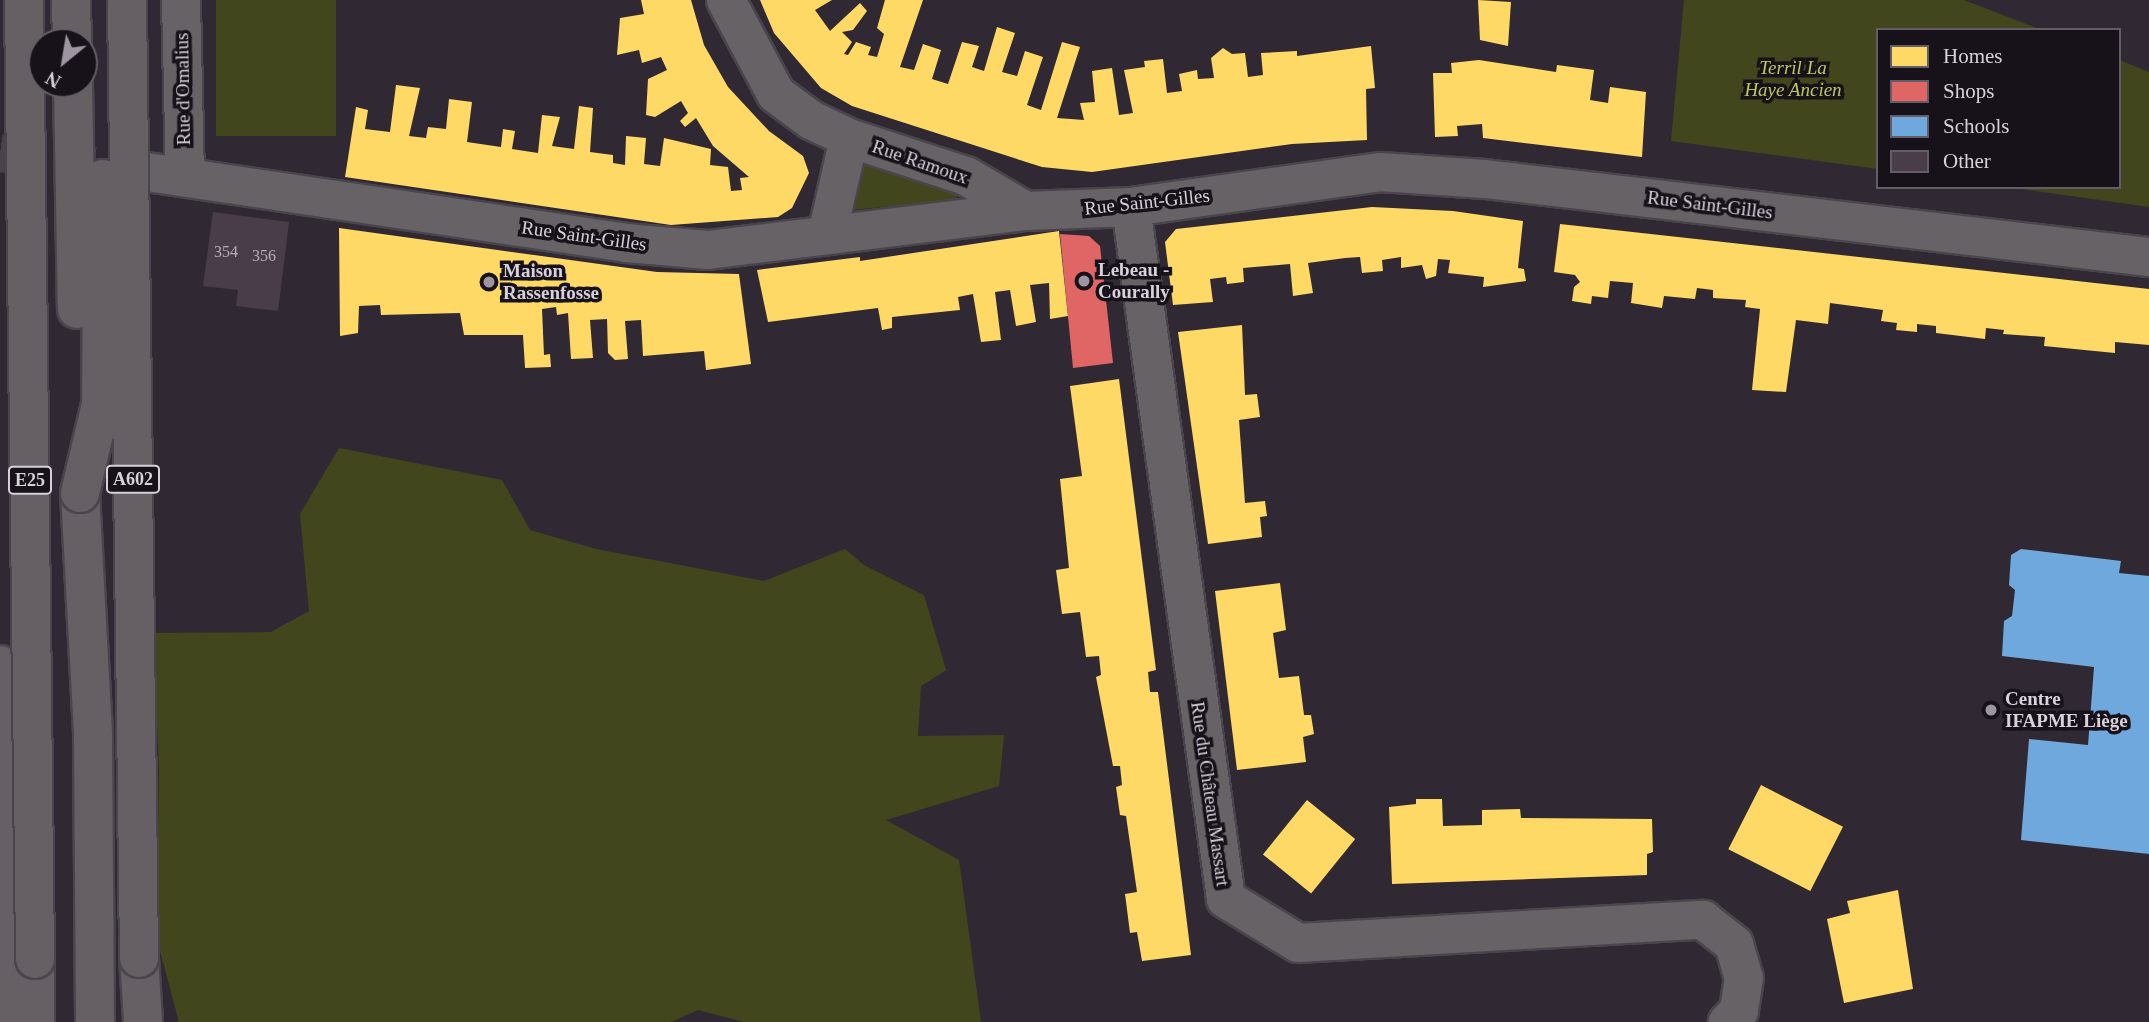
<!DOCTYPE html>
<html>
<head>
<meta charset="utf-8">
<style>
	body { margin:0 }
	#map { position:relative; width:2149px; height:1022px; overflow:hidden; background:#302933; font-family:"Times New Roman",serif }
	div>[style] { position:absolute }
	.green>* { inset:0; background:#42461d; transform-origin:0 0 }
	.homes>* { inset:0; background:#ffd966; transform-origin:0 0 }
	.shops>* { inset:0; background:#e06666 }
	.schools>* { inset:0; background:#6fa8dc }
	.building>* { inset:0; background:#4a3d4a }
	.street-tunnel>* { height:38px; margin-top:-19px; transform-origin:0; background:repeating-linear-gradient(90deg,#49424c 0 38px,transparent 0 57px) }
	.roads { filter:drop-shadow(2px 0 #4a454d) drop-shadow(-2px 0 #4a454d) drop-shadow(0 2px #4a454d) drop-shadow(0 -2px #4a454d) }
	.street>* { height:38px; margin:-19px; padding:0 19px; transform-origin:19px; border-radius:19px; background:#676265 }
	.highway>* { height:38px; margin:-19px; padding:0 19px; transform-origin:19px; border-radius:19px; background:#665f64 }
	.bridges { filter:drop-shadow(2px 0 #4a454d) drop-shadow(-2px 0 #4a454d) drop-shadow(0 2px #4a454d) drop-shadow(0 -2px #4a454d) }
	.highway-bridge>* { height:38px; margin:-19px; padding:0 19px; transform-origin:19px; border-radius:19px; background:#665f64 }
	.dots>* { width:19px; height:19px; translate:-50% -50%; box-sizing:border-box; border:4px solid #171119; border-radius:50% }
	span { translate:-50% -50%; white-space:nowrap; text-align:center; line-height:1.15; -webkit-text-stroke:7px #171119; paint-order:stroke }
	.number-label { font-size:16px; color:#b4abb7 }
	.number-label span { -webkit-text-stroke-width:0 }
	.shield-label span { padding:2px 5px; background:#171119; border:2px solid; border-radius:5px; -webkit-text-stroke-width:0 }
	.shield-label { font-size:18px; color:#d8d0db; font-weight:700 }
	.park-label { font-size:19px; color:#bcc75f; font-style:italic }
	.street-label { font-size:19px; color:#d8d0db }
	.poi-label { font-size:19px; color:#d8d0db; font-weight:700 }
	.left { translate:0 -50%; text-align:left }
	.legend { position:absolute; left:1876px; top:28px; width:245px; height:161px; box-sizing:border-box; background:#171119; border:2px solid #645d67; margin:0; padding:9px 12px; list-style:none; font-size:21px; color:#d8d0db }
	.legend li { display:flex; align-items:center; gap:14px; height:35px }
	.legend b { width:35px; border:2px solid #645d67 }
	.north { position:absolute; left:28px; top:28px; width:70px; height:70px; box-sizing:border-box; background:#171119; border:2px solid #645d67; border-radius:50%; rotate:210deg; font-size:19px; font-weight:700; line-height:28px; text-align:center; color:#d8d0db }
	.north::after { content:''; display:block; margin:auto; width:24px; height:32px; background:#9d96a0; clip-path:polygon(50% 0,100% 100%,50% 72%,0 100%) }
</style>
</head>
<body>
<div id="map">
	<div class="green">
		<i style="left:216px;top:0;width:120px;height:136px"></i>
		<i style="clip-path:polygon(1684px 0,1964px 0,2042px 30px,1878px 30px,1878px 169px,1671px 141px)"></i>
		<i style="clip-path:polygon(2119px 60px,2149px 72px,2149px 207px,2008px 187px,2119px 187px)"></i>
		<i style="clip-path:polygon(867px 158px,961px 185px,956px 200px,842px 211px)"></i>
		<i style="clip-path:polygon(339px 448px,502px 480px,530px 530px,596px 549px,764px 581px,845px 549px,864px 565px,924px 595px,946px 670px,921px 686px,918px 736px,1004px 735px,999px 786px,886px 820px,959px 860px,981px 1022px,744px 1022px,698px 1010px,671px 1022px,179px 1022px,156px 936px,159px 770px,153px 633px,271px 632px,309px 611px,300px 514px)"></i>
	</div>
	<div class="homes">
		<i style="clip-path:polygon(641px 0,691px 0,704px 45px,728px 87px,769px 131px,803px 156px,809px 173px,792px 208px,778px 217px,671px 225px,345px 177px,356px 107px,368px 110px,365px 129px,390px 132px,396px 85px,420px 88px,409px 136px,426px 138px,428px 127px,446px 129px,449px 99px,472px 102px,467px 142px,501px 147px,503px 129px,515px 131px,512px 149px,538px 153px,542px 115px,560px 117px,552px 146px,574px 149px,579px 106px,593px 108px,590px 152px,613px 155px,613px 163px,625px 165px,626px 136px,646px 138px,644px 164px,660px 166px,664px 138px,711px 149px,710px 165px,728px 167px,731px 191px,742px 190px,740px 178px,749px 177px,713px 146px,696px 118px,685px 127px,680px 121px,688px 113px,681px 101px,655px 117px,646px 115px,648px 79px,667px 70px,661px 57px,642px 63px,639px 50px,617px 55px,620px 18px,644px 14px)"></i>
		<i style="clip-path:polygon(760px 0,832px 0,815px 10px,830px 31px,860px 3px,867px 11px,853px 30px,842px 32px,852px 42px,844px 54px,848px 55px,856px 42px,871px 47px,868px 55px,877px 57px,884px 34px,877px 28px,885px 0,923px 0,900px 67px,914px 70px,923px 44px,941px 50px,932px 79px,948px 84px,962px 42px,979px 46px,972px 67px,984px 71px,997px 27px,1015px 33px,1002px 72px,1017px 76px,1025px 51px,1043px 57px,1027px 105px,1041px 110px,1062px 42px,1080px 47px,1057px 118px,1084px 120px,1080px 103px,1095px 102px,1092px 71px,1112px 68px,1119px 115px,1133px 113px,1124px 70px,1145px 67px,1144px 61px,1163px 59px,1167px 93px,1182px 91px,1179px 74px,1197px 70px,1198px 79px,1214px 78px,1211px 58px,1223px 48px,1232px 54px,1245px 53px,1248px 77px,1263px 75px,1261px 53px,1297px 51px,1297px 56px,1371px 46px,1375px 88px,1366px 89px,1367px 140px,1292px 144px,1092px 172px,1042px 167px,852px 106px,821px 88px,774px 33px)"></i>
		<i style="clip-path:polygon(1478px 0,1511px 2px,1508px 46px,1480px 40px)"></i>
		<i style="clip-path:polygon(1479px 60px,1556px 72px,1557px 65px,1594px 70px,1590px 100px,1608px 103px,1610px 87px,1646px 92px,1642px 157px,1483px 138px,1482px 124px,1457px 126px,1458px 136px,1435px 137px,1433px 73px,1452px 73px,1451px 63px)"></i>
		<i style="clip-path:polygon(1372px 207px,1453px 211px,1523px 221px,1518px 268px,1524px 269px,1526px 281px,1483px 287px,1484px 277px,1448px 273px,1450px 260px,1438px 259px,1436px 276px,1426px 279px,1422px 265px,1401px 268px,1401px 257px,1382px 260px,1383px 271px,1362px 273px,1360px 257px,1345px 258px,1308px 263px,1313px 293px,1293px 296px,1290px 264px,1243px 268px,1244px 282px,1227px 284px,1226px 277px,1210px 279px,1213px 302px,1173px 305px,1165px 242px,1176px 229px)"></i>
		<i style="clip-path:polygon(1560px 224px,2149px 289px,2149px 345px,2115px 342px,2115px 353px,2044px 346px,2045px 337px,2003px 334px,2004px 330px,1986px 328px,1985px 339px,1936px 333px,1936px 326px,1917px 324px,1917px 332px,1896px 330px,1897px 323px,1881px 321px,1883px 310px,1830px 303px,1828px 324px,1796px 320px,1786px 392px,1752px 390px,1760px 309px,1745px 307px,1746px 300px,1713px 298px,1713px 290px,1697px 288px,1695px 299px,1664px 296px,1662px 308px,1631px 303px,1633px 283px,1610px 281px,1608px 298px,1592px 296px,1591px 304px,1572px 301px,1574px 287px,1580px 282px,1575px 275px,1554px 272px)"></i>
		<i style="clip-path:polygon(339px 228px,657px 272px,739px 274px,751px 364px,706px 370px,704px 351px,643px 356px,641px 320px,625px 321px,628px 359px,615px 360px,608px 353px,607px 319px,590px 320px,593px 358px,571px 359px,568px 313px,557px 315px,556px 307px,542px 309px,544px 355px,550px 354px,551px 367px,525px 368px,523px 335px,464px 335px,460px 313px,381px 315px,380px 305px,359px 306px,358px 333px,340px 336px)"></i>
		<i style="clip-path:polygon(1059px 231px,1068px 316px,1050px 319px,1049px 283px,1030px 285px,1036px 322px,1016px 326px,1010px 290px,995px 292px,1001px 340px,981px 342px,973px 294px,958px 297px,960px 310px,892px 317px,892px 328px,882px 330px,878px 308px,768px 322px,757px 270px,860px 257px,860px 261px)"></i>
		<i style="clip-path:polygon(1242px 325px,1245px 395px,1257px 394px,1260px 417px,1239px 420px,1245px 503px,1265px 501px,1267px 516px,1260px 517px,1262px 537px,1208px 544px,1178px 332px)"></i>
		<i style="clip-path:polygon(1119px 379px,1156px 670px,1148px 672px,1150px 692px,1158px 692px,1191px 955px,1142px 961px,1137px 932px,1130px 933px,1125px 894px,1137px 892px,1126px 816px,1120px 815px,1116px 787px,1122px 785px,1120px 766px,1113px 766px,1096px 677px,1101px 675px,1099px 656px,1086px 657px,1080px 612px,1062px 614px,1056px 570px,1069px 568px,1060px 479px,1082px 476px,1070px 386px)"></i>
		<i style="clip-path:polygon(1280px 583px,1286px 630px,1273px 633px,1279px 678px,1299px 676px,1304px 715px,1311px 715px,1314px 734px,1303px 737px,1306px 762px,1237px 770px,1215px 591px)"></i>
		<i style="left:1761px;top:785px;width:92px;height:72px;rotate:27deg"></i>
		<i style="clip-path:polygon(1416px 799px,1442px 799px,1443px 826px,1482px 825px,1482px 810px,1520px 809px,1521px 818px,1652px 819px,1653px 852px,1647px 854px,1647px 875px,1392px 884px,1389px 807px,1416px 804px)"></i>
		<i style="left:1307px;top:800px;width:62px;height:70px;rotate:39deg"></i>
		<i style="clip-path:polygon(1898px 890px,1913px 989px,1844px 1003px,1827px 919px,1850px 913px,1847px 901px)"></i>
	</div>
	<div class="shops">
		<i style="clip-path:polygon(1060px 234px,1089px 236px,1100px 246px,1113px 363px,1073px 368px)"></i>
	</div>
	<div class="schools">
		<i style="clip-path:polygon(2021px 549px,2121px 561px,2119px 573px,2149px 576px,2149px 854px,2021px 840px,2029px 739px,2088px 745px,2094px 667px,2002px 656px,2004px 621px,2012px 616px,2015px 590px,2009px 585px,2011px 555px)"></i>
	</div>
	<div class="building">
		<i style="clip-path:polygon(213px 212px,289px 222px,278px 311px,236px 306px,238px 290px,203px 286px)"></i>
	</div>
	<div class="street-tunnel">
		<i style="left:0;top:153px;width:106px;rotate:8.1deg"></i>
	</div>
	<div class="roads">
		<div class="street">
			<i style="left:181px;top:0;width:177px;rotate:88.7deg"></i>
			<i style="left:726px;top:0;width:106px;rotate:62deg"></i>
			<i style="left:776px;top:94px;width:44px;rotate:36.6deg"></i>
			<i style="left:811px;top:120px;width:42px;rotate:25.3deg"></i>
			<i style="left:849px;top:138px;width:123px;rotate:18deg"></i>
			<i style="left:966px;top:176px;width:69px;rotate:30.3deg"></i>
			<i style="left:147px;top:172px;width:484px;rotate:8.4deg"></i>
			<i style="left:626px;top:243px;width:82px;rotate:4.9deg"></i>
			<i style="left:708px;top:250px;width:320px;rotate:-7deg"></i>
			<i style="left:1026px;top:211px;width:105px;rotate:-2.2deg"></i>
			<i style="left:1131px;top:207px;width:251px;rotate:-8deg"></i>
			<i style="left:1380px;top:172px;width:105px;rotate:3.8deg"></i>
			<i style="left:1485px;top:179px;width:669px;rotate:6.7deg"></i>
			<i style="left:1131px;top:207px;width:698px;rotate:82.18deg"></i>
			<i style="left:1226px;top:899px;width:84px;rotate:31.4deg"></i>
			<i style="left:1298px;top:943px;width:406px;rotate:-3.3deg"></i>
			<i style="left:1703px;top:920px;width:39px;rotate:38deg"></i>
			<i style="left:1734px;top:944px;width:35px;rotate:74deg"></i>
			<i style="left:1744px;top:978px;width:33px;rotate:99deg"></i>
			<i style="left:1739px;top:1011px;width:16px;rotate:135deg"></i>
			<i style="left:827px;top:235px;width:99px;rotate:-77.2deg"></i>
		</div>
		<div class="highway">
			<i style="left:71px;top:0;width:42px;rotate:88.6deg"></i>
			<i style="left:80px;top:493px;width:242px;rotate:86.9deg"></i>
			<i style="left:93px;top:735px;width:287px;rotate:89.6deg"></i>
			<i style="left:0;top:665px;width:357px;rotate:88.7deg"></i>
			<i style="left:139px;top:958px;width:64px;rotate:86.4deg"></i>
			<i style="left:35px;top:1022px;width:63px;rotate:-90deg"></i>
		</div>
	</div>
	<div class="bridges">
		<div class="highway-bridge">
			<i style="left:24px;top:0;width:959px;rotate:89.34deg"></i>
			<i style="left:127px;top:0;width:958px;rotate:89.28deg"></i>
			<i style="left:73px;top:84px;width:225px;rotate:89deg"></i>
			<i style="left:80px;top:493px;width:91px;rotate:-76.7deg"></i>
			<i style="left:101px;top:404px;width:225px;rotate:-89.5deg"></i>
		</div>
	</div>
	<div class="dots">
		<i style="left:1084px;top:281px;background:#9d96a0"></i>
		<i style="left:489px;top:282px;background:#9d96a0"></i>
		<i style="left:1991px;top:710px;background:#9d96a0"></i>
	</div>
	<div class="number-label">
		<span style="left:226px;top:252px">354</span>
		<span style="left:264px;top:256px">356</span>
	</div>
	<div class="shield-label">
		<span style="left:133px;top:479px">A602</span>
		<span style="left:30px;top:480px">E25</span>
	</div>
	<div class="park-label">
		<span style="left:1793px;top:79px">Terril La<br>Haye Ancien</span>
	</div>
	<div class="street-label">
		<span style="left:183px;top:89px;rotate:-91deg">Rue d'Omalius</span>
		<span style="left:920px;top:162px;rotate:19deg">Rue Ramoux</span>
		<span style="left:1147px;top:202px;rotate:-6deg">Rue Saint-Gilles</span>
		<span style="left:1710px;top:205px;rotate:7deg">Rue Saint-Gilles</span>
		<span style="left:584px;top:236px;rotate:8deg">Rue Saint-Gilles</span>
		<span style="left:1210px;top:794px;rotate:82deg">Rue du Château Massart</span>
	</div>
	<div class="poi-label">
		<span class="left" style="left:1098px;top:281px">Lebeau -<br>Courally</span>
		<span class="left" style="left:503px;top:282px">Maison<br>Rassenfosse</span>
		<span class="left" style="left:2005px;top:710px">Centre<br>IFAPME Liège</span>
	</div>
	<ul class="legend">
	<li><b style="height:19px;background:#ffd966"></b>Homes</li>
	<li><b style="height:19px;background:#e06666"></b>Shops</li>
	<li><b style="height:19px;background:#6fa8dc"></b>Schools</li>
	<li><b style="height:19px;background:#4a3d4a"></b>Other</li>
	</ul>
	<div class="north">N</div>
</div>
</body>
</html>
